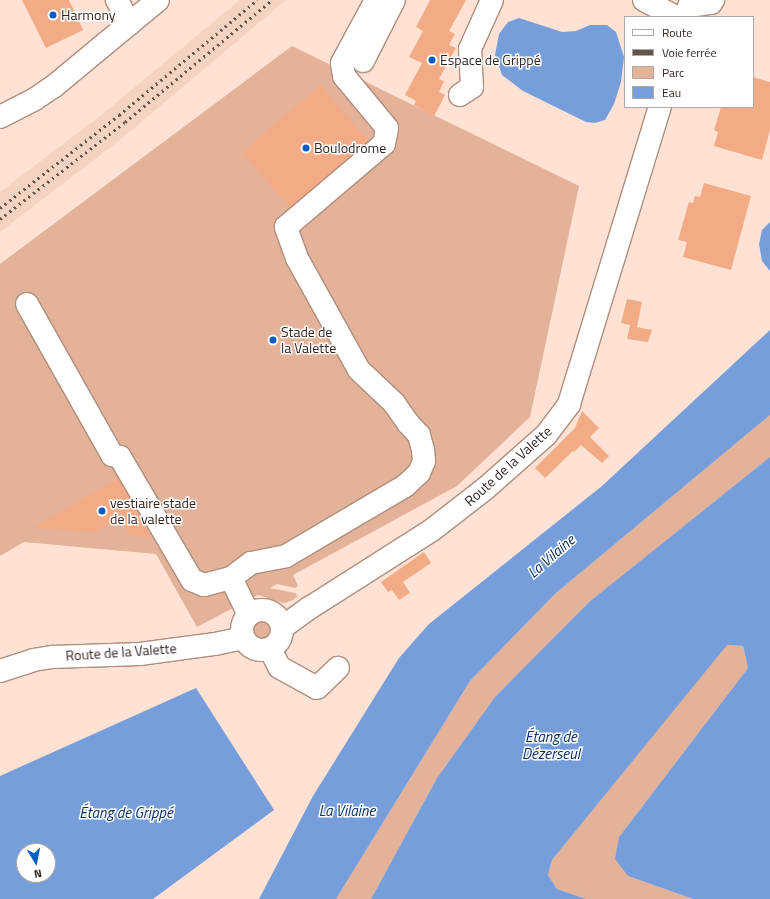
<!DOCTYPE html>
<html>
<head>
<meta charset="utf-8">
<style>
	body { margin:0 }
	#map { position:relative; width:770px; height:899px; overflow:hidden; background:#ffe2d4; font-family:"Titillium Web",sans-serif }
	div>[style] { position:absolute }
	.built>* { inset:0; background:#f5d2c2 }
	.green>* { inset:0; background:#e3b299 }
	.round { border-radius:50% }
	.water>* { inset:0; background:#769eda }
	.building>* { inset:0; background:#f3ab86; transform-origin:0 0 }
	.roads { filter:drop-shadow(1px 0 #ae8d7c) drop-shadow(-1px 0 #ae8d7c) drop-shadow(0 1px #ae8d7c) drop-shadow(0 -1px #ae8d7c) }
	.minor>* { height:22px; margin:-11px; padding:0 11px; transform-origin:11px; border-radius:11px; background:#fff }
	.minor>.ring { margin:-11px; padding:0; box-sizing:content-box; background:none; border:22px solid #fff; border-radius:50% }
	.rail>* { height:3px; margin-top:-1.5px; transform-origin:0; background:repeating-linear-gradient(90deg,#65544c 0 2px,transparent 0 6px) }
	.dots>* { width:11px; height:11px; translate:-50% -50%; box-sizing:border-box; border:2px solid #fff; border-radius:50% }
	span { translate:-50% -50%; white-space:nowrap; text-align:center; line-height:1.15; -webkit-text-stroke:3px #fff; paint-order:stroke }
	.poi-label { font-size:14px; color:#332620 }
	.left { translate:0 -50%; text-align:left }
	.street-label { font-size:14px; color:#332620 }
	.water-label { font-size:15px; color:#092f65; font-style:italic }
	.legend { position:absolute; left:624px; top:16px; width:130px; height:92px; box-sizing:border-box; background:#fff; border:1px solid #ada8a6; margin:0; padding:5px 7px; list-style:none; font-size:12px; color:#332620 }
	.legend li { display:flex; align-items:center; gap:8px; height:20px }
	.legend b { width:20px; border:1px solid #ada8a6 }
	.north { position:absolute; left:16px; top:843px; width:40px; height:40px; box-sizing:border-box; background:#fff; border:1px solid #ada8a6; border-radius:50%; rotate:170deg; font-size:11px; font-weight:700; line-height:16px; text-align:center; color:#332620 }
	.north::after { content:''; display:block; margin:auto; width:14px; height:18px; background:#095cc6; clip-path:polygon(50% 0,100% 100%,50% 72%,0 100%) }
</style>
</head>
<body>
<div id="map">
	<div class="built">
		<i style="clip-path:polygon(240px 0,286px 0,120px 140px,0 232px,0 192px,100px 116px)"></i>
	</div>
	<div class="green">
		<i style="clip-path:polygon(292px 46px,579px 186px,530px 417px,457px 486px,293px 575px,298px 586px,295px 588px,277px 584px,270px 588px,295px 593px,298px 596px,293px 600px,285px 603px,280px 602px,258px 595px,197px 627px,156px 554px,24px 542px,0 556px,0 264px)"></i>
		<i style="clip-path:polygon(770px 415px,770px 457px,589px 602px,495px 697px,437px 778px,371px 899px,336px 899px,470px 681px,556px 593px)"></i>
		<i class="round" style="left:250px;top:617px;width:28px;height:28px"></i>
		<i style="clip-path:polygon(726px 645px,743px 646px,748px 668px,619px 837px,628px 876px,693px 899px,586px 899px,557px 889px,548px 875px,552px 860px)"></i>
	</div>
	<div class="water">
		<i style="clip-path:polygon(519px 18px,562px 32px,576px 31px,590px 25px,607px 25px,616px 32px,624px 57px,621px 82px,614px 104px,605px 120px,595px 123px,586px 122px,523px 91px,502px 75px,495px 55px,499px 34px,508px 22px)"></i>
		<i style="clip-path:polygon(770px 222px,770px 271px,762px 261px,759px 244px,762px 230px)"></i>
		<i style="clip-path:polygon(770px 330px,770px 415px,556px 593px,470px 681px,336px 899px,259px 899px,313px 796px,399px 658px,429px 624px,602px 486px)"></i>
		<i style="clip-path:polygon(770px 457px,770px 899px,693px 899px,628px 876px,615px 859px,619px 837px,748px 668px,743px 646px,727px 645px,552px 860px,548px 875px,557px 889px,586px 899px,371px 899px,437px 778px,495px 697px,589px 602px)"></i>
		<i style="clip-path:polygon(evenodd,196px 688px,274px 810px,153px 899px,0 899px,0 776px,196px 688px,24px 851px,48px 851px,48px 875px,24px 875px,24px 851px)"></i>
	</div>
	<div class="building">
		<i style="clip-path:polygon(22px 0,69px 0,83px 30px,46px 48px)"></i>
		<i style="clip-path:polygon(430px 0,466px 0,449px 31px,455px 34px,449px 45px,456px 48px,439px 79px,444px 81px,439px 92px,445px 95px,434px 116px,414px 105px,416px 101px,405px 95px,422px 63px,409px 57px,423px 31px,416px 27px)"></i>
		<i style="clip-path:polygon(753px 77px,770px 82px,770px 130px,762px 160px,714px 146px,718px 132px,714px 130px,721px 107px,753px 107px)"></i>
		<i style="left:320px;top:85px;width:74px;height:103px;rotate:49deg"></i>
		<i style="clip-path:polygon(704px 183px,751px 196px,731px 270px,683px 257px,687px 242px,678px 240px,689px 202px,693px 203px,695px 196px,700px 197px)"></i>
		<i style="clip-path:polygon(627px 299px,642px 302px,637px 327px,652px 330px,648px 342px,627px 339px,630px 325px,621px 323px)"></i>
		<i style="clip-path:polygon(582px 411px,599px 428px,590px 437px,609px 456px,602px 463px,581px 445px,574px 452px,573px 451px,545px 478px,535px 468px,575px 428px)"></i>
		<i style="clip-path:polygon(118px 478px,152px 537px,130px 535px,120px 517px,94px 532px,33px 528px)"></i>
		<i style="clip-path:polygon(424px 552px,431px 563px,403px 582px,410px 593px,399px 600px,392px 590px,388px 592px,381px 582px)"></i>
	</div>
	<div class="roads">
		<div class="minor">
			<i style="left:117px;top:0;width:27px;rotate:63deg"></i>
			<i style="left:644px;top:0;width:36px;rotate:28deg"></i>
			<i style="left:689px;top:6px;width:22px;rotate:-8deg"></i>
			<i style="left:711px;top:3px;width:4px;rotate:-56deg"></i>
			<i style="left:363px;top:61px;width:68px;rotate:-63.1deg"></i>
			<i style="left:460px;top:95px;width:14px;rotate:-34deg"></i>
			<i style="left:472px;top:87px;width:38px;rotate:-93deg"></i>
			<i style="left:470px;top:49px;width:54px;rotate:-65.8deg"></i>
			<i style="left:0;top:117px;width:39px;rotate:-27deg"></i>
			<i style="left:35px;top:99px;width:22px;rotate:-34deg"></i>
			<i style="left:53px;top:87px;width:136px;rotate:-39.6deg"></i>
			<i style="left:27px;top:304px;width:173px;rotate:60.6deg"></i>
			<i style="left:112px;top:455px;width:8px;rotate:14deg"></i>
			<i style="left:120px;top:457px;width:143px;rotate:59.7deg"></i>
			<i style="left:192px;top:580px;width:13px;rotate:23deg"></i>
			<i style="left:204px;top:585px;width:28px;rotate:-15deg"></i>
			<i class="ring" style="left:242px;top:610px;width:18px;height:18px"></i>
			<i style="left:249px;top:615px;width:41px;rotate:-115.9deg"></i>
			<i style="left:231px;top:578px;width:25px;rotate:-37deg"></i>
			<i style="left:251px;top:563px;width:36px;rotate:-11deg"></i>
			<i style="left:286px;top:556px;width:138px;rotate:-30.5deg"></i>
			<i style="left:405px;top:486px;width:19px;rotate:-43deg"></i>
			<i style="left:419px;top:473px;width:13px;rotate:-67deg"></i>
			<i style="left:424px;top:461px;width:11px;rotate:-95deg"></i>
			<i style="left:423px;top:450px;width:16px;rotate:-105deg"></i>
			<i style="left:419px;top:435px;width:16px;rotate:-133deg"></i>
			<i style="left:408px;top:423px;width:24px;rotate:-125deg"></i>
			<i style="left:394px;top:403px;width:48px;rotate:-136.7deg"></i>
			<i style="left:359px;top:370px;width:128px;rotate:-119deg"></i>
			<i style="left:297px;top:258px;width:33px;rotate:-110deg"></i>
			<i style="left:286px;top:227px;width:128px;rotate:-40.3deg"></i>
			<i style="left:384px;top:144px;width:16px;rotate:-79deg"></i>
			<i style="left:387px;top:128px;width:67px;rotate:-129.6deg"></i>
			<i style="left:344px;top:76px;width:13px;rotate:-99deg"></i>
			<i style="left:342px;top:63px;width:72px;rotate:-61.6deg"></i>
			<i style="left:283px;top:627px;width:34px;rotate:-36deg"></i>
			<i style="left:311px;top:607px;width:143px;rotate:-32.5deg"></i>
			<i style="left:432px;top:530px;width:68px;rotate:-37.9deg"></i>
			<i style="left:486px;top:488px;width:80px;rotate:-41.5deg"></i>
			<i style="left:546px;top:435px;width:39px;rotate:-53deg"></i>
			<i style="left:569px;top:404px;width:311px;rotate:-73deg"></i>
			<i style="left:270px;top:649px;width:20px;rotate:63deg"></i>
			<i style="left:279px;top:667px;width:43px;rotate:28.9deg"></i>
			<i style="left:317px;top:688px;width:29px;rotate:-44deg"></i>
			<i style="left:0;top:671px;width:35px;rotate:-18deg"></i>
			<i style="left:33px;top:660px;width:20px;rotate:-9deg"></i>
			<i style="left:53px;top:657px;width:87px;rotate:-2deg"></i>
			<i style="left:140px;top:654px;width:76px;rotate:-7.6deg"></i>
			<i style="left:215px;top:644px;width:29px;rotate:-12deg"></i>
		</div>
	</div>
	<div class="rail">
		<i style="left:0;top:208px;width:151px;rotate:-38deg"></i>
		<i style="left:119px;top:115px;width:180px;rotate:-39.8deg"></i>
		<i style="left:0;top:219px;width:158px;rotate:-37.8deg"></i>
		<i style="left:125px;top:122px;width:191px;rotate:-39.7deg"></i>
	</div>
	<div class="dots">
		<i style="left:53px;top:15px;background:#095cc6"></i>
		<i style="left:432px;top:60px;background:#095cc6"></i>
		<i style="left:306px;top:148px;background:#095cc6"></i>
		<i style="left:273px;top:340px;background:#095cc6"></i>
		<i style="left:102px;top:511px;background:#095cc6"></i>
	</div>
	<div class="poi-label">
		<span class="left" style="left:61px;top:15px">Harmony</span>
		<span class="left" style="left:440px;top:60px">Espace de Grippé</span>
		<span class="left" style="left:314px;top:148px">Boulodrome</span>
		<span class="left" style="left:281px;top:340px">Stade de<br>la Valette</span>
		<span class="left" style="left:110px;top:511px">vestiaire stade<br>de la valette</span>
	</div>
	<div class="street-label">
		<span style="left:508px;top:466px;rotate:-42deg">Route de la Valette</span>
		<span style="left:121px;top:652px;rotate:-4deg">Route de la Valette</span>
	</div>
	<div class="water-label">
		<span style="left:551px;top:556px;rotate:-41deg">La Vilaine</span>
		<span style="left:551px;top:745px">Étang de<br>Dézerseul</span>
		<span style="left:347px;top:811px">La Vilaine</span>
		<span style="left:126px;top:813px">Étang de Grippé</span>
	</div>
	<ul class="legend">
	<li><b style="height:5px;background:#fff"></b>Route</li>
	<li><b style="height:5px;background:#65544c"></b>Voie ferrée</li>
	<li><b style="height:11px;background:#e3b299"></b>Parc</li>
	<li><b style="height:11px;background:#769eda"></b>Eau</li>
	</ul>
	<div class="north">N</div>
</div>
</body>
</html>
